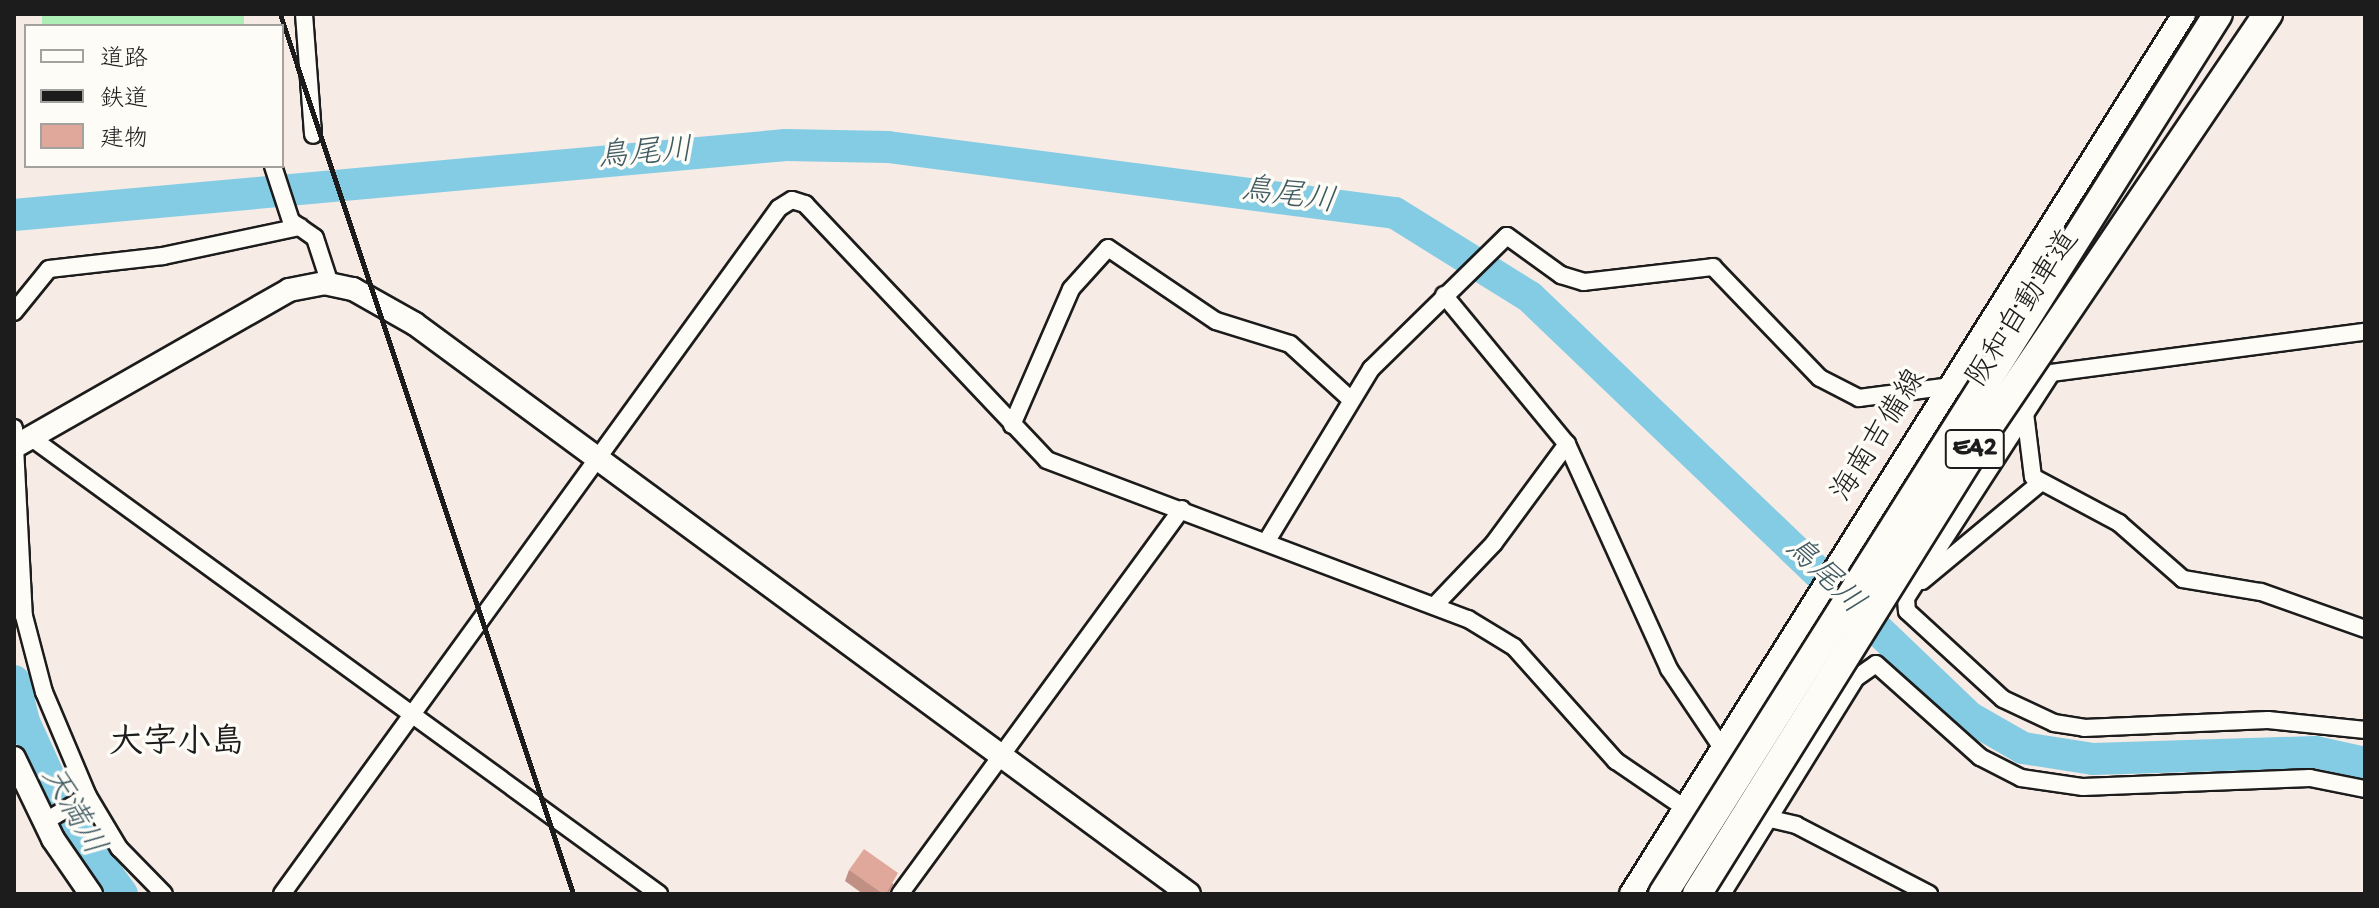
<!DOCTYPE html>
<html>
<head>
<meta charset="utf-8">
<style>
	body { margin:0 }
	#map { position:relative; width:2379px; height:908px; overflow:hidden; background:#f7ebe5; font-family:"Gochi Hand","Klee One",sans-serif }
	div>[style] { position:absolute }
	.green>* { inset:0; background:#aeefb7; transform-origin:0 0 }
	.river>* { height:32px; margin:-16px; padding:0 16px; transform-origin:16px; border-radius:16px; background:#84cce4 }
	.roads { filter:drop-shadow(2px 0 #1c1c1c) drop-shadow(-2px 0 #1c1c1c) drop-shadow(0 2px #1c1c1c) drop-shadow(0 -2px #1c1c1c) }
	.street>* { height:16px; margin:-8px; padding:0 8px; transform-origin:8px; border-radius:8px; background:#fdfcf7 }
	.secondary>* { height:22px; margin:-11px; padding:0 11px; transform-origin:11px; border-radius:11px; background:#fdfcf7 }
	.rail>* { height:5px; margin:-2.5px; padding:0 2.5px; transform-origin:2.5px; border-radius:2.5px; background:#1c1c1c }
	.bridges { filter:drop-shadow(2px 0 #1c1c1c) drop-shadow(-2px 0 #1c1c1c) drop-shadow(0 2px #1c1c1c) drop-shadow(0 -2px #1c1c1c) }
	.highway-bridge>* { height:28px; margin:-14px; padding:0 14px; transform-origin:14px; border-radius:14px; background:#fdfcf7 }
	.wall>* { inset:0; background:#c19085 }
	.building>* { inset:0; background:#e0a79b }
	span { translate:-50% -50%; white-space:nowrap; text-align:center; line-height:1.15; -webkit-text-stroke:7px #fdfcf7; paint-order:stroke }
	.shield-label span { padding:2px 6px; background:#fdfcf7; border:2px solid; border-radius:6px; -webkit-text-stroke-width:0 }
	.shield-label { font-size:28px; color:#1c1c1c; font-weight:700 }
	.street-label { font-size:30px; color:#1c1c1c }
	.water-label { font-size:32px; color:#405a62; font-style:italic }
	.quarter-label { font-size:34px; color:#1c1c1c; font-weight:700 }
	.frame { position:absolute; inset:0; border:16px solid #1c1c1c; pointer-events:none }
	.legend { position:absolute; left:24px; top:24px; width:260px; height:144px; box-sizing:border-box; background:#fdfcf7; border:2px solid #a3a29f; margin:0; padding:10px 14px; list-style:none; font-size:24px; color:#1c1c1c }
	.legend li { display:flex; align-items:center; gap:16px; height:40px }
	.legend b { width:40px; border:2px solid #a3a29f }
</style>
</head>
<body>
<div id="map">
	<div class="green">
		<i style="left:42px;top:14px;width:202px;height:12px"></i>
	</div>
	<div class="river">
		<i style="left:14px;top:215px;width:775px;rotate:-5.18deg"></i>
		<i style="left:786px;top:145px;width:102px;rotate:1.1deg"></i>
		<i style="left:888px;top:147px;width:511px;rotate:7.42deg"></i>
		<i style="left:1395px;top:213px;width:159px;rotate:31.9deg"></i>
		<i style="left:1530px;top:297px;width:608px;rotate:43.73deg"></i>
		<i style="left:1969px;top:717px;width:62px;rotate:29.9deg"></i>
		<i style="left:2023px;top:748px;width:71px;rotate:8.9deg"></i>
		<i style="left:2093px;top:759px;width:222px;rotate:-1.8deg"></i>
		<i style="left:2315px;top:752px;width:51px;rotate:12.4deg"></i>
		<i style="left:14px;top:681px;width:42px;rotate:76.3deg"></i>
		<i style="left:24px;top:722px;width:111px;rotate:65.5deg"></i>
		<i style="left:70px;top:823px;width:88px;rotate:53.8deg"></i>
	</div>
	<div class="roads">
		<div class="street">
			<i style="left:304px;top:14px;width:121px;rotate:85.7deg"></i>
			<i style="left:273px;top:166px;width:58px;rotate:71.9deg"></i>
			<i style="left:291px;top:221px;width:29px;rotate:35deg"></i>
			<i style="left:315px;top:238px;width:48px;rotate:71.9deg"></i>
			<i style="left:1444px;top:295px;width:193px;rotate:50.5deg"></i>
			<i style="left:1567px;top:444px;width:247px;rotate:65.6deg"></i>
			<i style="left:1669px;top:669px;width:95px;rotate:56.1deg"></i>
			<i style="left:14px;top:312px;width:55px;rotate:-50.9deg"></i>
			<i style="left:49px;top:269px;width:115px;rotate:-6.5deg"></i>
			<i style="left:163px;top:256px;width:140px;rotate:-12deg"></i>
			<i style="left:2051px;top:374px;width:267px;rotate:122.9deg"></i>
			<i style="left:1906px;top:598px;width:13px;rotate:86deg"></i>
			<i style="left:1907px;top:611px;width:130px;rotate:42.5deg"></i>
			<i style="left:2003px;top:699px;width:56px;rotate:25.2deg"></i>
			<i style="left:2054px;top:723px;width:30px;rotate:9deg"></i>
			<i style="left:2084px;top:728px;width:184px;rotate:-2.5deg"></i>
			<i style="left:2268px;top:720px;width:98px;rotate:5.9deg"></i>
			<i style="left:2021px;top:377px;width:347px;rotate:-7.5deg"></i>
			<i style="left:2025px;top:413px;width:64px;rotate:82.9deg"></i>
			<i style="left:2033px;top:477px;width:98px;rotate:28.1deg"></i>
			<i style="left:2119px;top:523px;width:85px;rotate:41.2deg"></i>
			<i style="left:2183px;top:579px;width:79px;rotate:9.5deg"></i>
			<i style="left:2261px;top:592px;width:110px;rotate:19.6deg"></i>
			<i style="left:1012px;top:425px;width:148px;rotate:-66.5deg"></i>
			<i style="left:1071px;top:289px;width:55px;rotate:-47.9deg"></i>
			<i style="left:1108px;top:248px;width:130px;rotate:34.1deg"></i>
			<i style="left:1216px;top:321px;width:77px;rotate:17.3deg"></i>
			<i style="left:1290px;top:344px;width:81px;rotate:42.5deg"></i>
			<i style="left:14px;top:428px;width:188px;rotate:87deg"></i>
			<i style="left:24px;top:616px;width:79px;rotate:75.3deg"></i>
			<i style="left:44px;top:692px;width:113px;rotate:67.1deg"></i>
			<i style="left:33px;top:439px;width:774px;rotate:36.01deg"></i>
			<i style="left:1268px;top:539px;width:199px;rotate:-58.8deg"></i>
			<i style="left:1371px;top:369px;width:190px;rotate:-44.4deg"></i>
			<i style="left:1507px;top:236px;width:67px;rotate:35.8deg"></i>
			<i style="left:1561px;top:275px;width:24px;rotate:17deg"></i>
			<i style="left:1584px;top:282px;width:130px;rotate:-6.6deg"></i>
			<i style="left:1713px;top:267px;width:154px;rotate:46.1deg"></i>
			<i style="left:1820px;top:378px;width:44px;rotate:27.1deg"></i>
			<i style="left:1859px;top:398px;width:132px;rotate:-7.4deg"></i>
			<i style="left:1922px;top:581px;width:153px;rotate:-39.7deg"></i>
			<i style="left:1436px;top:604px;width:84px;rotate:-46.4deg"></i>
			<i style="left:1494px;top:543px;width:123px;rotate:-53.6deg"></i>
			<i style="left:1762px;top:817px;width:35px;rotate:13deg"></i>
			<i style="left:1796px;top:825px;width:150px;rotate:27.4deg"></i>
			<i style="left:44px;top:822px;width:51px;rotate:-30.6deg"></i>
			<i style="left:88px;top:796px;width:61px;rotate:59.2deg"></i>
			<i style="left:119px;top:848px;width:64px;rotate:45.6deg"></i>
			<i style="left:282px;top:894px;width:847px;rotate:-54.08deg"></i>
			<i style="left:779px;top:208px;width:15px;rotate:-32deg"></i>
			<i style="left:792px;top:200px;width:14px;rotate:17deg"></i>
			<i style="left:805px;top:204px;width:352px;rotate:46.6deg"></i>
			<i style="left:1047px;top:460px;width:450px;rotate:20.7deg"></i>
			<i style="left:1468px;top:619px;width:54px;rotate:31.3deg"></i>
			<i style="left:1514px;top:647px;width:153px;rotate:48.2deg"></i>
			<i style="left:1616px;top:761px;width:83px;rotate:34.3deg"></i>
			<i style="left:900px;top:894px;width:477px;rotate:-53.8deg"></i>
			<i style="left:1722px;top:894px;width:254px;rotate:-58.2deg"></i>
			<i style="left:1856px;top:678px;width:24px;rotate:-35deg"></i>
			<i style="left:1876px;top:664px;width:140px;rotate:41.8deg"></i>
			<i style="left:1980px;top:757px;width:46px;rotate:27.1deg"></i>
			<i style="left:2021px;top:778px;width:63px;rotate:8.3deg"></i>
			<i style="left:2083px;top:787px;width:227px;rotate:-2.3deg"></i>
			<i style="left:2310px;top:778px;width:56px;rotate:11.3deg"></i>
		</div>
		<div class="secondary">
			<i style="left:14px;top:447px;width:317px;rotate:-29.7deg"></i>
			<i style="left:289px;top:290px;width:36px;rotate:-11deg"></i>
			<i style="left:324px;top:283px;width:30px;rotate:12deg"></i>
			<i style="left:353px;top:289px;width:71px;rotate:29.4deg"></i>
			<i style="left:415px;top:324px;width:961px;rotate:36.37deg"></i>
			<i style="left:14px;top:758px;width:90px;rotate:64.3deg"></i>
			<i style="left:53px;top:839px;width:67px;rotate:55.4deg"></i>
			<i style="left:1631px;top:894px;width:1039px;rotate:-57.85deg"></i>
		</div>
	</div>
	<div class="rail">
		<i style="left:280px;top:14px;width:927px;rotate:71.58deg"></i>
	</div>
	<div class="bridges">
		<div class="highway-bridge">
			<i style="left:1663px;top:894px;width:1040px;rotate:-57.76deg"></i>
			<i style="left:1697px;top:894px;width:552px;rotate:-58.04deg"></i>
			<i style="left:1989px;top:426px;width:498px;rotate:-55.9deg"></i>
		</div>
	</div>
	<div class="wall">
		<i style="clip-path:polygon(849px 870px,894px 884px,888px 894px,863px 894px,845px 881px)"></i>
	</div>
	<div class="building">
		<i style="clip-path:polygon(864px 849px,898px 873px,886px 894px,883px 894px,849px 870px)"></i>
	</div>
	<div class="shield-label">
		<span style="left:1975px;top:449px">E42</span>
	</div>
	<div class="street-label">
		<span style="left:2025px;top:310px;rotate:-57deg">阪和自動車道</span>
		<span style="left:1881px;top:437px;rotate:-58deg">海南吉備線</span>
	</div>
	<div class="water-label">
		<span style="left:645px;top:156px;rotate:-4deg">鳥尾川</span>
		<span style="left:1288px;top:198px;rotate:8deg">鳥尾川</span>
		<span style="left:1823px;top:577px;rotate:44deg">鳥尾川</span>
		<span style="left:71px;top:812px;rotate:60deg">天満川</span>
	</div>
	<div class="quarter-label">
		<span style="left:177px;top:746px">大字小島</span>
	</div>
	<div class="frame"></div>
	<ul class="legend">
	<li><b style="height:10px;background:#fdfcf7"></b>道路</li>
	<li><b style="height:10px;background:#1c1c1c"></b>鉄道</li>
	<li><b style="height:22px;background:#e0a79b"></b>建物</li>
	</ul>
</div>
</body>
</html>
